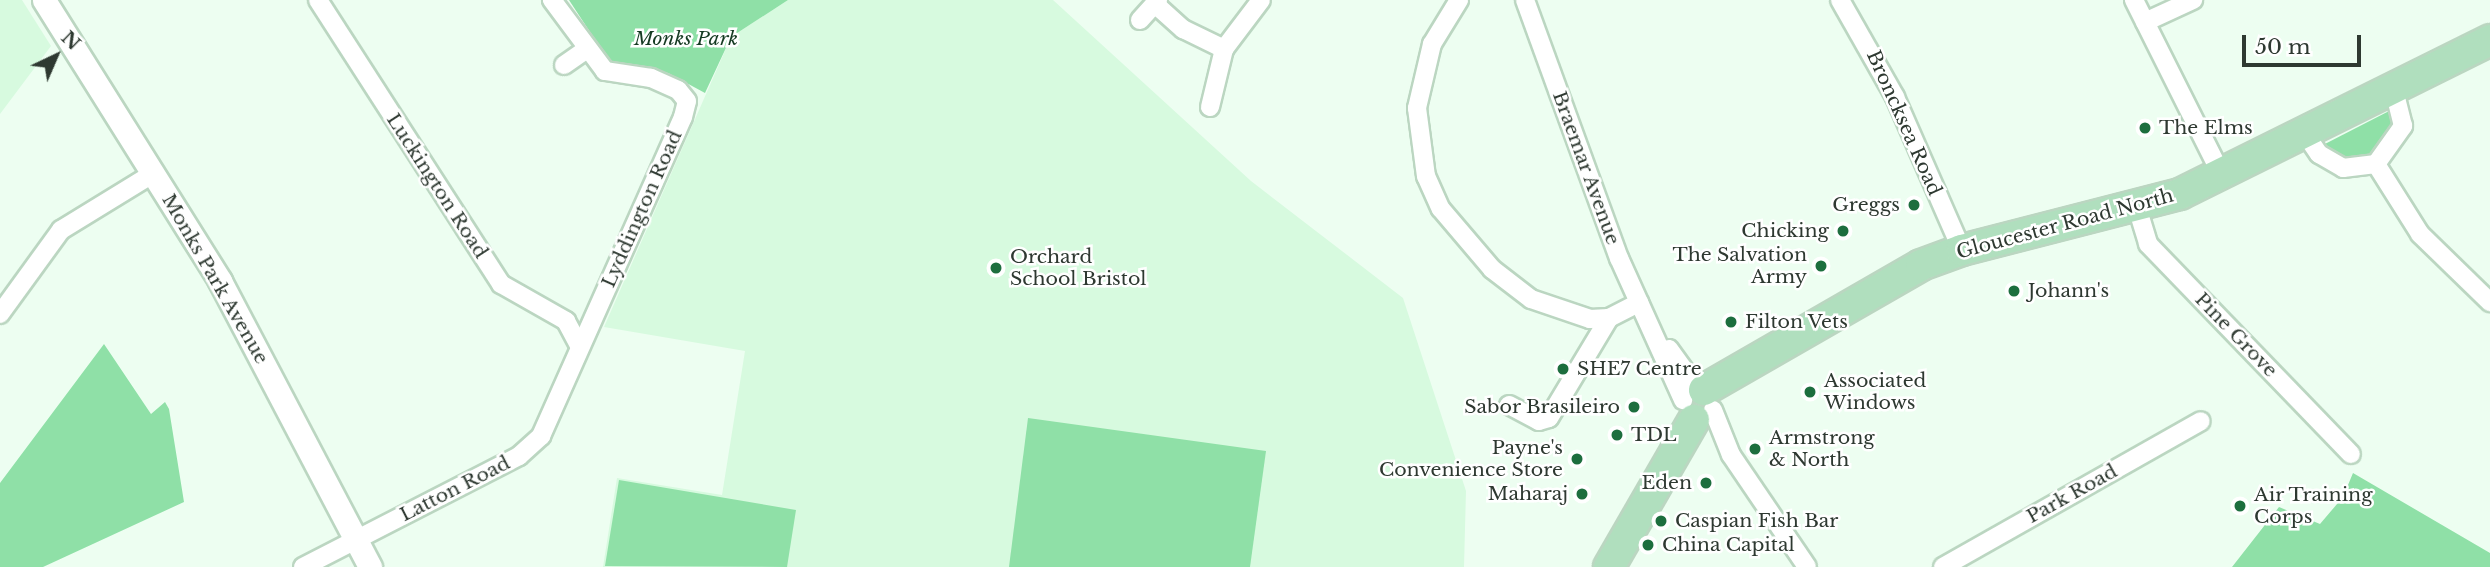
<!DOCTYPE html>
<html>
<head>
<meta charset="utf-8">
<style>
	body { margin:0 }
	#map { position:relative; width:2490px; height:567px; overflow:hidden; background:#edfef1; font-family:"Libre Baskerville",serif }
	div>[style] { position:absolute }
	.built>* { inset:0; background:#d7fadf }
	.green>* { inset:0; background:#8fe0a7 }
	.roads { filter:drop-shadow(2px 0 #bbd6c1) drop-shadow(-2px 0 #bbd6c1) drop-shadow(0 2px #bbd6c1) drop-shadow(0 -2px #bbd6c1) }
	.minor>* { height:18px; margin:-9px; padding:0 9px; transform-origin:9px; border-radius:9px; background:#fff }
	.tertiary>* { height:23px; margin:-11.5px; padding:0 11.5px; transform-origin:11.5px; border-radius:11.5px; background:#fff }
	.primary>* { height:30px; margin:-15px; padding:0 15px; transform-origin:15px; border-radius:15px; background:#b0dfbe }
	.dots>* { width:19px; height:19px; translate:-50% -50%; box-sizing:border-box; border:4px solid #fff; border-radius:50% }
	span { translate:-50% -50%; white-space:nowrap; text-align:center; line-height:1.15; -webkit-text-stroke:5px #fff; paint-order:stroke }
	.park-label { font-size:19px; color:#153a22; font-style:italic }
	.street-label { font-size:19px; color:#2e3931 }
	.poi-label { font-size:19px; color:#2e3931 }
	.left { translate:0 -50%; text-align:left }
	.right { translate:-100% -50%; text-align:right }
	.north { position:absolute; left:21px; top:21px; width:70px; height:70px; -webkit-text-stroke:5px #fff; paint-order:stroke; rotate:44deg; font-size:19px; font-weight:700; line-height:28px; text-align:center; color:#2e3931 }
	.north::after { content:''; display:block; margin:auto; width:24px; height:32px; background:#2e3931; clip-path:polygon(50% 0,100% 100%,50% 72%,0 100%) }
	.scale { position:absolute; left:2242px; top:35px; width:119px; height:32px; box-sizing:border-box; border:4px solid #2e3931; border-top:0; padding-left:9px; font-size:21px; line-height:24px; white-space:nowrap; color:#2e3931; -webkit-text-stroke:5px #fff; paint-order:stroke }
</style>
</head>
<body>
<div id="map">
	<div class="built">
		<i style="clip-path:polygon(0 0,22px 0,51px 46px,0 114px)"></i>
		<i style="clip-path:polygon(788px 0,1053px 0,1251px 181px,1403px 298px,1466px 491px,1464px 567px,603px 567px,617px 478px,722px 495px,745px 351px,604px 327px,731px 37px)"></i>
	</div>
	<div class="green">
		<i style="clip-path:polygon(569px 0,788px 0,731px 37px,705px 93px,668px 73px,609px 61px)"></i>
		<i style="clip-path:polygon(2393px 109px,2396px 122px,2374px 156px,2350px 164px,2321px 146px)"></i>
		<i style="clip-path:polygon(104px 344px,151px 414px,165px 402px,169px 409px,184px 502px,43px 567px,0 567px,0 483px)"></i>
		<i style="clip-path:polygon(1028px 418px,1266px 451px,1250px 567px,1009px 567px)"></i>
		<i style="clip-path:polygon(2353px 473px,2490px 553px,2490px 567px,2232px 567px,2279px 507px,2320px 524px,2343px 497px)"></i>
		<i style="clip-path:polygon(619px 480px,796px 510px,787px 567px,605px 566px)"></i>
	</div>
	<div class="roads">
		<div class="minor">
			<i style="left:318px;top:0;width:338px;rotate:57.2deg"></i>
			<i style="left:501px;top:284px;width:75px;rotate:29.6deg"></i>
			<i style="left:566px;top:321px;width:27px;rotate:62deg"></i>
			<i style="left:1459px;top:0;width:52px;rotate:121.5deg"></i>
			<i style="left:1432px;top:44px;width:66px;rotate:103.2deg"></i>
			<i style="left:1417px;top:108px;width:69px;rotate:82.5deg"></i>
			<i style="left:1426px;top:176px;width:36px;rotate:66deg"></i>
			<i style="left:1441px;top:209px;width:79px;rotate:49.6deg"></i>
			<i style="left:1492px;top:269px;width:49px;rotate:37.6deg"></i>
			<i style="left:1531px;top:299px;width:62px;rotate:18.7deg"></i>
			<i style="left:1590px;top:319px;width:19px;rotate:-3deg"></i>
			<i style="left:1609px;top:318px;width:34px;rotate:-27deg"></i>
			<i style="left:1525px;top:0;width:275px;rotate:70deg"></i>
			<i style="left:1619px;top:258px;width:156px;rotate:65.7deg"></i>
			<i style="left:1840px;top:0;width:112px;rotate:60.4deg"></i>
			<i style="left:1895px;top:97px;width:167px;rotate:66.4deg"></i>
			<i style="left:2134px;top:0;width:197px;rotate:63.4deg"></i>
			<i style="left:1155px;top:4px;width:38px;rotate:42deg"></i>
			<i style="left:1183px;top:29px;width:46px;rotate:26deg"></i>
			<i style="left:1140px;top:20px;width:27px;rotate:-48deg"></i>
			<i style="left:2145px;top:22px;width:53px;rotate:-24.6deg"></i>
			<i style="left:564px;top:65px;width:28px;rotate:-35deg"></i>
			<i style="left:1210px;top:107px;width:60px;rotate:-76.4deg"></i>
			<i style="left:1224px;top:49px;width:61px;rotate:-52.9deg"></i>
			<i style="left:2306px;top:135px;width:23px;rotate:56deg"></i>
			<i style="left:2319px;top:154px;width:28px;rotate:30deg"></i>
			<i style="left:2343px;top:168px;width:33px;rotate:-7deg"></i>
			<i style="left:2376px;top:164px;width:47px;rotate:-54.6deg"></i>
			<i style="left:2403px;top:126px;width:36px;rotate:-104deg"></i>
			<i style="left:2376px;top:164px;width:83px;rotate:57.8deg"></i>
			<i style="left:2420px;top:234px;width:98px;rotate:44.2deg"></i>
			<i style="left:2137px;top:207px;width:39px;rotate:73deg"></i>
			<i style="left:2148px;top:244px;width:292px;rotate:46deg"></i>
			<i style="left:0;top:314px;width:104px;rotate:-54deg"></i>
			<i style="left:61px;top:230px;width:109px;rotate:-31.5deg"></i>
			<i style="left:1669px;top:349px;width:49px;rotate:54.1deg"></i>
			<i style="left:1509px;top:405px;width:34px;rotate:28deg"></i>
			<i style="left:1539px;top:421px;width:10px;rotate:-17deg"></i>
			<i style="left:1549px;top:418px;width:117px;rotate:-59deg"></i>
			<i style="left:1713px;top:410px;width:48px;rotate:68.2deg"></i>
			<i style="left:1731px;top:455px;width:135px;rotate:55.8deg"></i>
			<i style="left:303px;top:567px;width:243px;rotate:-27.2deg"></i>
			<i style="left:519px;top:456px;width:30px;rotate:-42deg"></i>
			<i style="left:541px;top:436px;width:349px;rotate:-66deg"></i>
			<i style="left:683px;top:117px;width:16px;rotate:-76deg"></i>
			<i style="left:687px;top:101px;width:14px;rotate:-129deg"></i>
			<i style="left:678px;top:90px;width:30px;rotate:-156deg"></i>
			<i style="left:651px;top:78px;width:47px;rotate:-171.3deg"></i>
			<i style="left:605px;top:71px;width:89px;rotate:-126.7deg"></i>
			<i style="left:1943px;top:567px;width:296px;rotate:-29.5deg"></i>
		</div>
		<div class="tertiary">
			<i style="left:44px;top:0;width:332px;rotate:57.9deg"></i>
			<i style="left:220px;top:281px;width:323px;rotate:62.3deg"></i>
		</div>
		<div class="primary">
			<i style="left:1704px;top:390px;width:250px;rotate:-29.9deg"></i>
			<i style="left:1921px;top:265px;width:44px;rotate:-20.1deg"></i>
			<i style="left:1962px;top:250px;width:225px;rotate:-14.4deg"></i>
			<i style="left:2180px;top:194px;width:346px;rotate:-26.4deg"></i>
			<i style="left:1609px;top:567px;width:170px;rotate:-60deg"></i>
		</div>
	</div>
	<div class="dots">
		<i style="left:2145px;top:128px;background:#1d6e3e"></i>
		<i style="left:1914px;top:205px;background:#1d6e3e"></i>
		<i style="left:1843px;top:231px;background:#1d6e3e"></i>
		<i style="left:1821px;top:266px;background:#1d6e3e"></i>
		<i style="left:996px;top:268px;background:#1d6e3e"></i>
		<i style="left:2014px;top:291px;background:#1d6e3e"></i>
		<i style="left:1731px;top:322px;background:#1d6e3e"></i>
		<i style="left:1563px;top:369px;background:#1d6e3e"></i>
		<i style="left:1810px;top:392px;background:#1d6e3e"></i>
		<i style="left:1634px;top:407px;background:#1d6e3e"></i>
		<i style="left:1617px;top:435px;background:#1d6e3e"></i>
		<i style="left:1755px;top:449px;background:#1d6e3e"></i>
		<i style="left:1577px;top:459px;background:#1d6e3e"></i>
		<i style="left:1706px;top:483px;background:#1d6e3e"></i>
		<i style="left:1582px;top:494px;background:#1d6e3e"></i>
		<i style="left:2240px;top:506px;background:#1d6e3e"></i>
		<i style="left:1661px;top:521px;background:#1d6e3e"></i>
		<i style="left:1648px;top:545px;background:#1d6e3e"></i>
	</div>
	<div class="park-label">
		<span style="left:686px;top:39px">Monks Park</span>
	</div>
	<div class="street-label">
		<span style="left:1904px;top:123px;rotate:66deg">Broncksea Road</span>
		<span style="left:1586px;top:168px;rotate:70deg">Braemar Avenue</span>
		<span style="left:437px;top:186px;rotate:57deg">Luckington Road</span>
		<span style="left:642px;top:209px;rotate:-66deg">Lyddington Road</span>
		<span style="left:2065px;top:224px;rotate:-15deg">Gloucester Road North</span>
		<span style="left:215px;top:279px;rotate:60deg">Monks Park Avenue</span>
		<span style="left:2236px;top:335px;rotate:46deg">Pine Grove</span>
		<span style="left:455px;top:489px;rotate:-27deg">Latton Road</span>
		<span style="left:2072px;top:494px;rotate:-29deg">Park Road</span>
	</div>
	<div class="poi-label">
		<span class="left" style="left:2159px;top:128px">The Elms</span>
		<span class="right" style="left:1900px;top:205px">Greggs</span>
		<span class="right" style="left:1829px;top:231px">Chicking</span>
		<span class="right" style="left:1807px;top:266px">The Salvation<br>Army</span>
		<span class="left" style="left:1010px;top:268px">Orchard<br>School Bristol</span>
		<span class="left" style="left:2028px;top:291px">Johann's</span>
		<span class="left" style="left:1745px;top:322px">Filton Vets</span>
		<span class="left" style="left:1577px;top:369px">SHE7 Centre</span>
		<span class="left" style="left:1824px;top:392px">Associated<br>Windows</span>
		<span class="right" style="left:1620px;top:407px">Sabor Brasileiro</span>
		<span class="left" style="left:1631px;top:435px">TDL</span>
		<span class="left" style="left:1769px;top:449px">Armstrong<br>&amp; North</span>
		<span class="right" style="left:1563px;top:459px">Payne's<br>Convenience Store</span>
		<span class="right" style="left:1692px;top:483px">Eden</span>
		<span class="right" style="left:1568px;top:494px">Maharaj</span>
		<span class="left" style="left:2254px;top:506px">Air Training<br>Corps</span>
		<span class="left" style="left:1675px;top:521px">Caspian Fish Bar</span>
		<span class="left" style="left:1662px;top:545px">China Capital</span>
	</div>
	<div class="north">N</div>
	<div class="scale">50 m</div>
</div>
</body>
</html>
